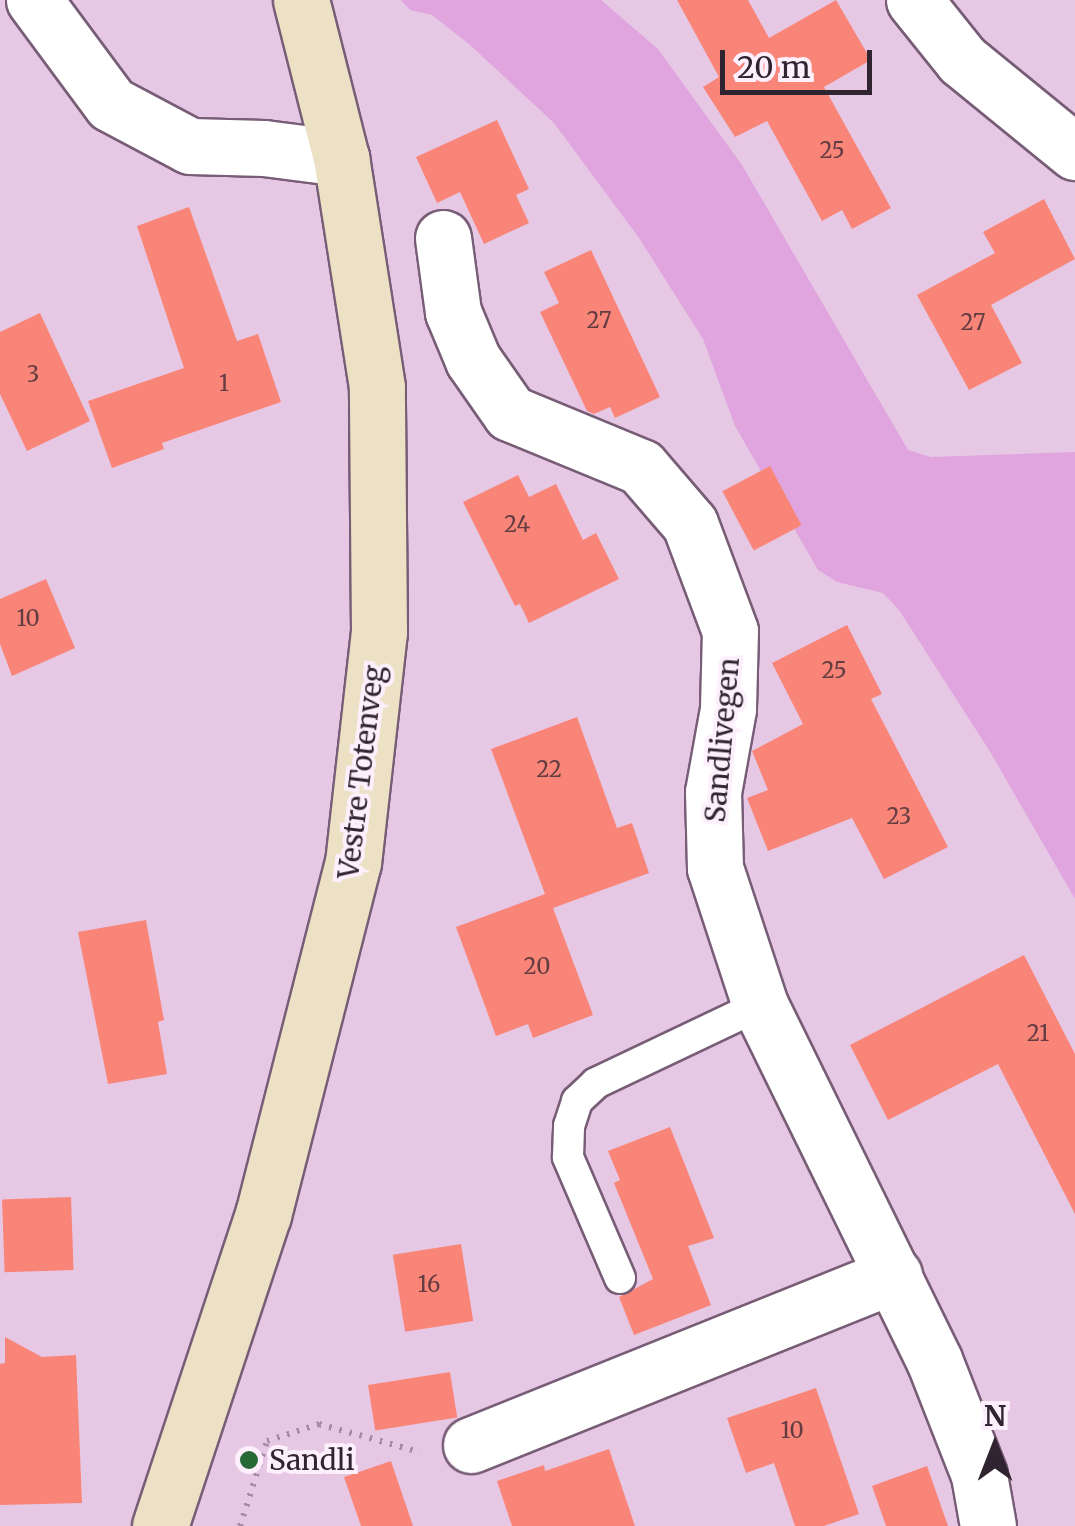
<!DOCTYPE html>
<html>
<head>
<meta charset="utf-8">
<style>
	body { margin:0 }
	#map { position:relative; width:1075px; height:1526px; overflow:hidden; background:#e6c8e5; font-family:Merriweather,serif }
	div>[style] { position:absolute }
	.green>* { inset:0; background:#e0a5de }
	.building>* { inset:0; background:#f98578; transform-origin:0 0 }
	.path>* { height:6px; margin-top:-3px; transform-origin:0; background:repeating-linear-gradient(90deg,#a48da4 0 2.5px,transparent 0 10.5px) }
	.roads { filter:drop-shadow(2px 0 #775d76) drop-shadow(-2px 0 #775d76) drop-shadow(0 2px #775d76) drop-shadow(0 -2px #775d76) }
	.service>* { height:30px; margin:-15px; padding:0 15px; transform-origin:15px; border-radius:15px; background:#fff }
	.minor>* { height:55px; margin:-27.5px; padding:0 27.5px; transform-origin:27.5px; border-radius:27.5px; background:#fff }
	.secondary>* { height:55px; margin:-27.5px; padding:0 27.5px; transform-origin:27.5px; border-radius:27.5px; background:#ece1c5 }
	.dots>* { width:28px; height:28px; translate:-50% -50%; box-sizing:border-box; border:5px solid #feeffd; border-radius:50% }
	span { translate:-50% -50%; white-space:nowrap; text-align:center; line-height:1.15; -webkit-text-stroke:8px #feeffd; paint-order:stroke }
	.number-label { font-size:22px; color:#623c41 }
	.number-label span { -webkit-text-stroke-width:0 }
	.street-label { font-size:28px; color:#2f242f }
	.poi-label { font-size:28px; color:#2f242f }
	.left { translate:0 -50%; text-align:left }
	.north { position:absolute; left:945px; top:1396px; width:100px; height:100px; -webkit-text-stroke:8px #feeffd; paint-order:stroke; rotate:0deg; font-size:28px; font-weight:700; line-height:40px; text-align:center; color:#2f242f }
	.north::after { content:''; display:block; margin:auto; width:35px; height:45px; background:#2f242f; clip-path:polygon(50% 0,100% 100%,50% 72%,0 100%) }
	.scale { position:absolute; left:720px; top:50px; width:152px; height:45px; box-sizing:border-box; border:5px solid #2f242f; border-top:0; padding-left:12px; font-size:30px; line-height:35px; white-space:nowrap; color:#2f242f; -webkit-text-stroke:8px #feeffd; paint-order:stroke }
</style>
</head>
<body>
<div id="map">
	<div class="green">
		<i style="clip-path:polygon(401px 0,601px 0,658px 49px,742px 165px,908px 450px,931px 457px,1075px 452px,1075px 899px,989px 750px,899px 610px,883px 593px,837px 582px,818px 570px,735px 426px,703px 339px,639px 238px,554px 123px,469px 44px,432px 15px,410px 10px)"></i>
	</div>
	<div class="building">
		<i style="clip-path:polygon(677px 0,748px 0,769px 38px,836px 0,871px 60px,824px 87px,891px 208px,852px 229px,842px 210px,822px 221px,767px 121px,735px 137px,703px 87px,719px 77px)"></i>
		<i style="clip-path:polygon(497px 120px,529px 189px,516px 195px,529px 223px,484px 244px,460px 192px,437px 203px,416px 157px)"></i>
		<i style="clip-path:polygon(1044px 199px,1075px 259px,991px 305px,1022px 363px,969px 390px,917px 295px,995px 253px,983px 232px)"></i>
		<i style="clip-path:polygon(189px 207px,237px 341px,258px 334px,281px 402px,162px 443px,164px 449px,112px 468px,88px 401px,184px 368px,137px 226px)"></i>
		<i style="clip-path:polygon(591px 250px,660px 397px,615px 418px,610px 407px,594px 414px,587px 411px,540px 312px,559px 303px,544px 272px)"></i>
		<i style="clip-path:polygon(40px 313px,90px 421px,27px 451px,0 394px,0 332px)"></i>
		<i style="left:770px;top:466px;width:67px;height:54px;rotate:62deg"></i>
		<i style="clip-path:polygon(518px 475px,529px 497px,556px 484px,583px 540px,596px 533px,619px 579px,529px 623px,520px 604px,515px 606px,463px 502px)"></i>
		<i style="clip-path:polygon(46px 579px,75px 648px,12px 676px,0 644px,0 599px)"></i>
		<i style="clip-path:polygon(847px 625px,882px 694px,871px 699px,948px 847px,884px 879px,852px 818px,768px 851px,747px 798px,768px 790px,752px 751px,803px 724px,772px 663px)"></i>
		<i style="clip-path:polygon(577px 717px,617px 828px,632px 823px,649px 873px,553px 908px,593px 1015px,533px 1038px,528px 1024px,496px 1036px,456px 927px,545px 894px,491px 749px)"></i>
		<i style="clip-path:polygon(146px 920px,164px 1020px,158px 1022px,167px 1074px,108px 1084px,78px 932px)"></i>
		<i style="clip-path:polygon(1024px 955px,1075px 1054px,1075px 1214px,998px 1064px,888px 1120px,850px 1045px)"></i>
		<i style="clip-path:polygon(670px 1127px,714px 1238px,688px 1246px,711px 1305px,634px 1335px,619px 1297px,653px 1279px,614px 1183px,620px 1180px,608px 1151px)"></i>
		<i style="left:71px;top:1197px;width:73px;height:69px;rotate:88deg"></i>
		<i style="left:461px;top:1244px;width:78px;height:69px;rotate:81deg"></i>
		<i style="clip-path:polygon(5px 1337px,42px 1357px,76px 1355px,82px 1503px,0 1505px,0 1364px,5px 1363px)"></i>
		<i style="left:450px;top:1372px;width:46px;height:83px;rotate:81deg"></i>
		<i style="clip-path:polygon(816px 1388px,859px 1514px,824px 1526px,795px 1526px,774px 1463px,746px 1473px,727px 1418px)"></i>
		<i style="clip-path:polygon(609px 1449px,635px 1526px,512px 1526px,497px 1481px,544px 1465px,545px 1471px)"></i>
		<i style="clip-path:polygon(391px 1461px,413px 1526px,361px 1526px,344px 1477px)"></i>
		<i style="clip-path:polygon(927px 1466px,948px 1526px,886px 1526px,872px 1486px)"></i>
	</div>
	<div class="path">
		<i style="left:240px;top:1526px;width:89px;rotate:-72.4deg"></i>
		<i style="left:267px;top:1441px;width:55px;rotate:-18.1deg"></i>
		<i style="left:319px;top:1424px;width:105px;rotate:15.5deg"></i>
	</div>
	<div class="roads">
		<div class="service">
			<i style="left:620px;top:1278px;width:132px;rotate:-113.3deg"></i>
			<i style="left:568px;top:1157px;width:31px;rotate:-88deg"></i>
			<i style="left:569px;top:1126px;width:26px;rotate:-72deg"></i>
			<i style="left:577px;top:1101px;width:26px;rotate:-43deg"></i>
			<i style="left:596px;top:1083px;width:182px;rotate:-25.4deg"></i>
		</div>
		<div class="minor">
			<i style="left:34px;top:0;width:129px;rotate:53.5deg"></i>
			<i style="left:111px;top:104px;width:89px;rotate:28deg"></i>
			<i style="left:190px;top:146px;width:74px;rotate:1.5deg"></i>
			<i style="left:264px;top:148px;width:78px;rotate:7.4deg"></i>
			<i style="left:914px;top:0;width:77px;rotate:51.3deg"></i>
			<i style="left:962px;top:60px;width:146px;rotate:39.2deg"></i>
			<i style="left:443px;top:238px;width:75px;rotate:82.3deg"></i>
			<i style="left:453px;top:312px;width:52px;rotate:67.4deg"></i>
			<i style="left:473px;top:360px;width:65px;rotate:55.1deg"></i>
			<i style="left:510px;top:413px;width:142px;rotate:22.4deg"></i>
			<i style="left:641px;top:467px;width:75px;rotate:49.3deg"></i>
			<i style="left:690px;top:524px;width:114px;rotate:69.5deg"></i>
			<i style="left:730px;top:631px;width:78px;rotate:91.5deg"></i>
			<i style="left:728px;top:709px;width:84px;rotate:100.2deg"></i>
			<i style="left:713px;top:792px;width:76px;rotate:88.5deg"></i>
			<i style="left:715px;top:868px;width:144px;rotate:71.8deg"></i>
			<i style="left:760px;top:1005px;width:395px;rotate:63.9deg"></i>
			<i style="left:934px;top:1360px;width:123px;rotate:68.6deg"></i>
			<i style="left:979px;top:1475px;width:52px;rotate:80deg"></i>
			<i style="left:471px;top:1445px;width:456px;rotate:-21.9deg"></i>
		</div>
		<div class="secondary">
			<i style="left:160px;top:1526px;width:328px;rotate:-71.7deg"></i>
			<i style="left:263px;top:1215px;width:363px;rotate:-75.7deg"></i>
			<i style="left:353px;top:863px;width:232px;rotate:-83.6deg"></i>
			<i style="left:379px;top:632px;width:245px;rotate:-90.5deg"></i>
			<i style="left:377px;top:387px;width:232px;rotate:-98.9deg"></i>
			<i style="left:341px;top:158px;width:163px;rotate:-104.2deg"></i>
		</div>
	</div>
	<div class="dots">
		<i style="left:249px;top:1460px;background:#276a35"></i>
	</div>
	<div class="number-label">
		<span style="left:832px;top:151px">25</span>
		<span style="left:599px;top:321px">27</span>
		<span style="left:973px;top:323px">27</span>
		<span style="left:33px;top:375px">3</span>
		<span style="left:224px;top:384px">1</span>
		<span style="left:517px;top:525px">24</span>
		<span style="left:28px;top:619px">10</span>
		<span style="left:834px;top:671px">25</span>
		<span style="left:549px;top:770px">22</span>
		<span style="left:899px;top:817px">23</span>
		<span style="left:537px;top:967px">20</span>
		<span style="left:1038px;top:1034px">21</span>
		<span style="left:429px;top:1285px">16</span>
		<span style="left:792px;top:1431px">10</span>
	</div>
	<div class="street-label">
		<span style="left:722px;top:740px;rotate:-85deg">Sandlivegen</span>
		<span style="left:361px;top:772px;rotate:-83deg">Vestre Totenveg</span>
	</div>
	<div class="poi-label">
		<span class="left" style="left:269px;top:1460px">Sandli</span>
	</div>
	<div class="north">N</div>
	<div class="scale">20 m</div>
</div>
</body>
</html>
